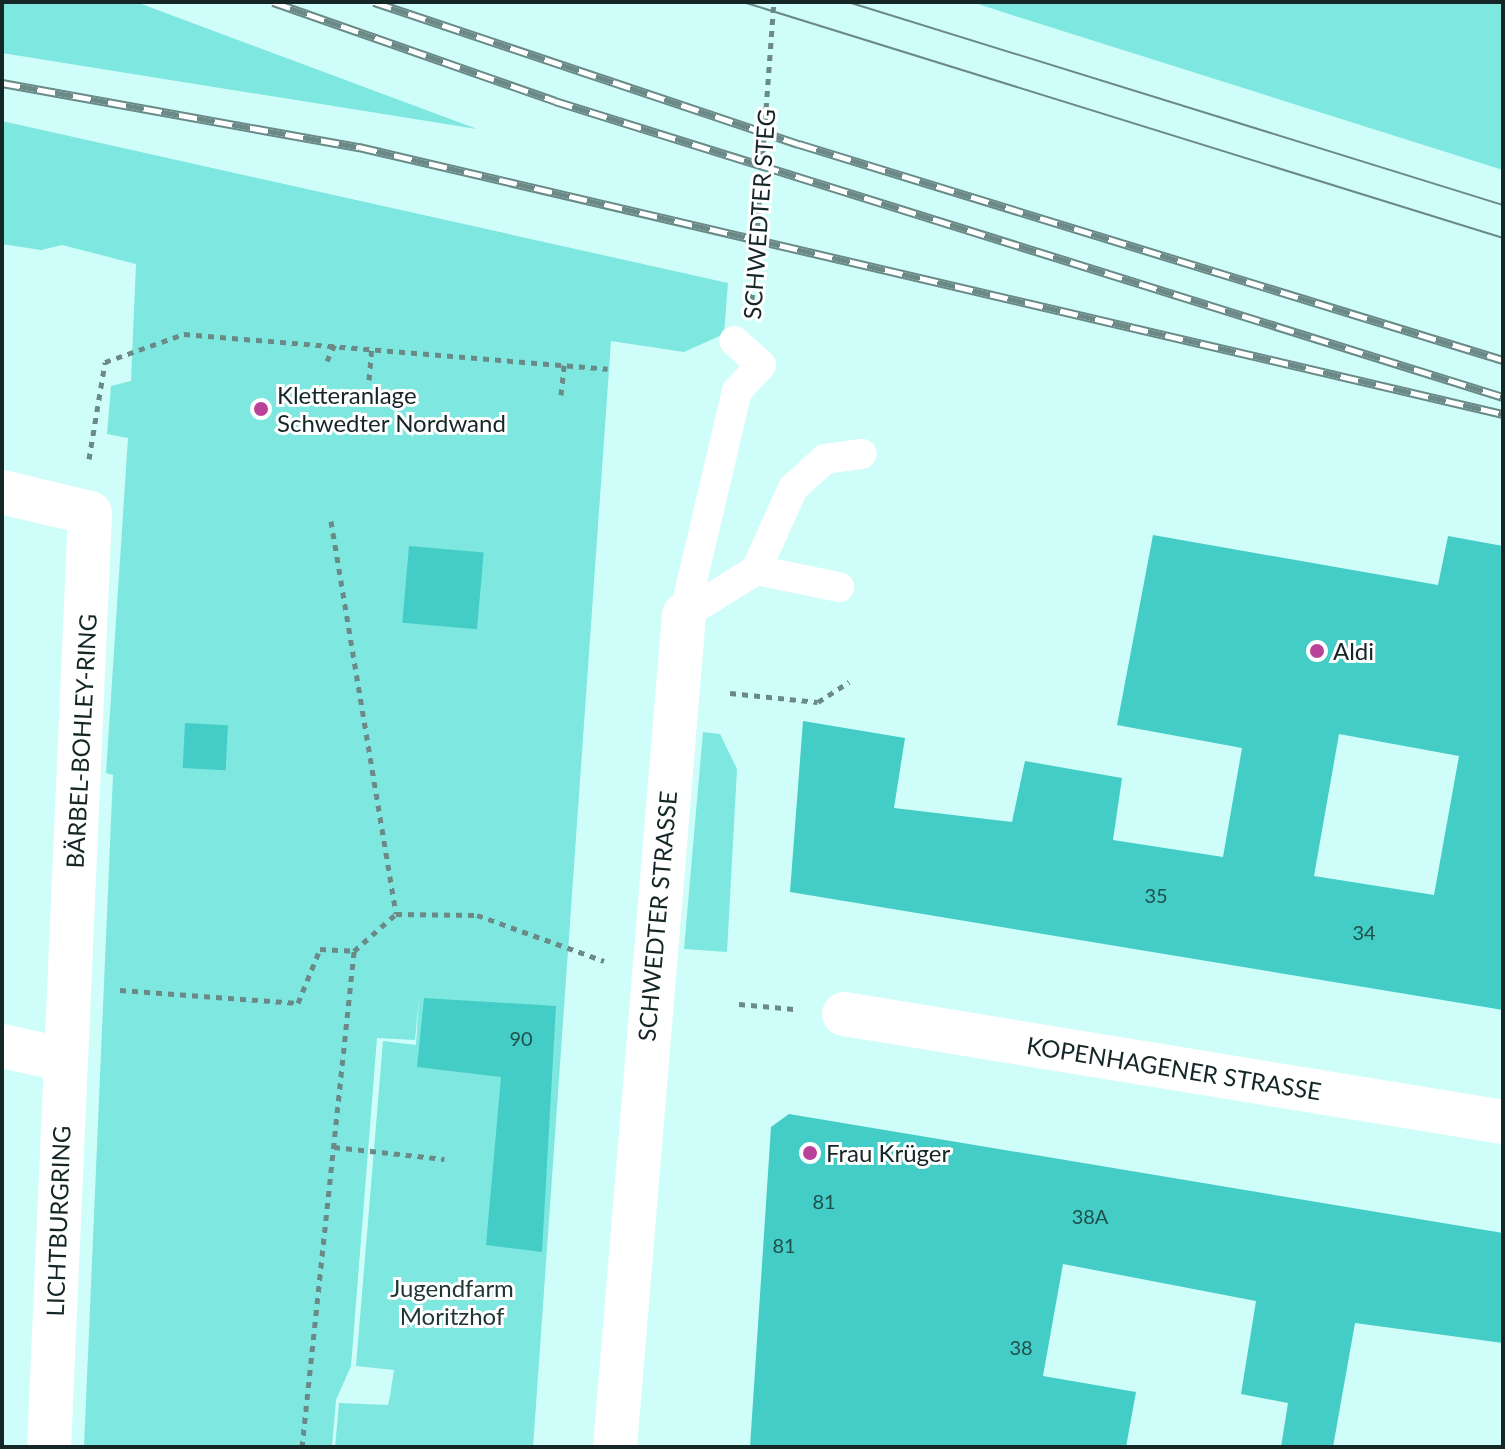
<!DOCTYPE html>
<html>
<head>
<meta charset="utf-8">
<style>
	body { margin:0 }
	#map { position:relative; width:1505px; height:1449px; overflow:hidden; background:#cffdf9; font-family:Lato,sans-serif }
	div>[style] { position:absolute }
	.green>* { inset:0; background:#7ee7e0 }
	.building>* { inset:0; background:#44cdc6; transform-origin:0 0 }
	.path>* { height:5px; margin-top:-2.5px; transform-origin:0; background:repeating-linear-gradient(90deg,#6b8a87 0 6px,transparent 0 12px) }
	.lane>* { height:30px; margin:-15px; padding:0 15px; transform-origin:15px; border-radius:15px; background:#fff }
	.street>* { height:44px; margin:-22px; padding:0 22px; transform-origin:22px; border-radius:22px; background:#fff }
	.tram>* { height:2px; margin:-1px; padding:0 1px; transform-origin:1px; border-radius:1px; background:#6a8987 }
	.rail>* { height:9px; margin-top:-4.5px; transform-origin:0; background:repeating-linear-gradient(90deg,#fff 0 18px,#6a8987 0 36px); box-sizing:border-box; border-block:2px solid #6a8987 }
	.dots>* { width:22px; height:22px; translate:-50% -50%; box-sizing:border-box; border:4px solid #fff; border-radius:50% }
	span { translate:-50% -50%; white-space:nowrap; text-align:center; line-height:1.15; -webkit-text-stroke:6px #fff; paint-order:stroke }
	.number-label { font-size:20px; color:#20504d }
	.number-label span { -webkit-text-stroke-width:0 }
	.street-label { font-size:24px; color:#142625 }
	.poi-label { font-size:24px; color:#142625 }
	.left { translate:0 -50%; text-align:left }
	.park-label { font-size:24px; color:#1f3635 }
	.frame { position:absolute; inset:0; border:4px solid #142625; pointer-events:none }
</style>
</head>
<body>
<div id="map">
	<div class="green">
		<i style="clip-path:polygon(2px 2px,136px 2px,477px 129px,2px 53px)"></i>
		<i style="clip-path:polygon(972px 2px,1503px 2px,1503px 170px,1012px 15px)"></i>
		<i style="clip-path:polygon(2px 121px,728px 283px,724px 334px,684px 352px,611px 341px,533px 1447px,335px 1447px,339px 1403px,388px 1405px,390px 1396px,394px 1370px,356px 1366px,383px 1041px,416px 1045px,419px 998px,415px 1040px,377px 1038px,351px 1366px,336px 1400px,332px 1447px,84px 1447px,113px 775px,106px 773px,128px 438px,107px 434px,111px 386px,131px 381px,136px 264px,62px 245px,41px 250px,2px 244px)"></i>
		<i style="clip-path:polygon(703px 732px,720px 734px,737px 769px,727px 952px,684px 949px)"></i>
	</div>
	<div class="building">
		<i style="clip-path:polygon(evenodd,1153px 535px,1438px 585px,1448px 536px,1503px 546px,1503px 1010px,790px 892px,803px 721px,905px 738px,894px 808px,1012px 822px,1025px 761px,1122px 778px,1113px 840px,1223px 857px,1242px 748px,1117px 725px,1153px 535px,1339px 734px,1459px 756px,1434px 895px,1314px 876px,1339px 734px)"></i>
		<i style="left:409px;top:546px;width:75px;height:77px;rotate:5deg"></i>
		<i style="left:185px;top:723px;width:43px;height:45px;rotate:3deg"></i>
		<i style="clip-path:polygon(424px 998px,556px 1006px,542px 1252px,486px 1245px,501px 1077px,417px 1067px)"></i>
		<i style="clip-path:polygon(789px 1114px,1503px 1233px,1503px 1343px,1355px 1323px,1333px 1447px,1281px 1447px,1288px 1403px,1241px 1394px,1256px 1301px,1063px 1264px,1043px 1376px,1136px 1392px,1126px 1447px,750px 1447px,771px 1127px)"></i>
	</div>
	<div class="path">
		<i style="left:752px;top:300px;width:299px;rotate:-85.8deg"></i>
		<i style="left:327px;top:361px;width:19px;rotate:-65deg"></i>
		<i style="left:369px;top:380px;width:33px;rotate:-85deg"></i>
		<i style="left:561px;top:395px;width:31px;rotate:-84deg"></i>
		<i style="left:89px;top:459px;width:98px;rotate:-80.6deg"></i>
		<i style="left:105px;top:362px;width:84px;rotate:-19.5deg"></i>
		<i style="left:184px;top:334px;width:425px;rotate:4.7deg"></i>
		<i style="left:331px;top:521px;width:398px;rotate:80.6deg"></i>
		<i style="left:730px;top:693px;width:88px;rotate:5.8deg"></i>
		<i style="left:818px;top:702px;width:37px;rotate:-33deg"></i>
		<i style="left:120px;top:990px;width:178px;rotate:4.2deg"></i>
		<i style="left:298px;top:1003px;width:58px;rotate:-67.8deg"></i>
		<i style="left:320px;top:949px;width:34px;rotate:3deg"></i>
		<i style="left:739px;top:1004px;width:55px;rotate:5.2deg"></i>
		<i style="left:334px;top:1147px;width:111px;rotate:6.2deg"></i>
		<i style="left:302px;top:1447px;width:499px;rotate:-84deg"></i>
		<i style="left:354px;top:951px;width:56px;rotate:-41.4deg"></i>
		<i style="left:396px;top:914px;width:81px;rotate:0.7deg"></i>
		<i style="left:477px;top:915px;width:135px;rotate:19.9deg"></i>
	</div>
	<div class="lane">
		<i style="left:756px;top:570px;width:90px;rotate:-65.7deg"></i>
		<i style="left:793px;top:488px;width:43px;rotate:-42.2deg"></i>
		<i style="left:825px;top:459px;width:37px;rotate:-8deg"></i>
		<i style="left:684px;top:615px;width:230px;rotate:-76.7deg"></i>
		<i style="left:737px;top:391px;width:35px;rotate:-47deg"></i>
		<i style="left:761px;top:365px;width:36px;rotate:-138deg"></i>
		<i style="left:684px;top:615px;width:85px;rotate:-32deg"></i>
		<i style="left:756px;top:570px;width:85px;rotate:11.6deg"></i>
	</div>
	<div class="street">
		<i style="left:2px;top:492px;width:90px;rotate:13.4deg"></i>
		<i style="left:90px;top:513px;width:935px;rotate:92.51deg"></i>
		<i style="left:844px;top:1014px;width:668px;rotate:9.31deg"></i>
		<i style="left:2px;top:1046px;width:65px;rotate:12.5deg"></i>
		<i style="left:615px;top:1447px;width:835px;rotate:-85.26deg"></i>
	</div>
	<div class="tram">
		<i style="left:743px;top:2px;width:796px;rotate:17.25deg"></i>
		<i style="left:848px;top:2px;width:686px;rotate:17.22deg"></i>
	</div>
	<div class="rail">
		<i style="left:273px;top:2px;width:299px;rotate:19.3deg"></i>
		<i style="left:555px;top:101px;width:993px;rotate:17.34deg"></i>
		<i style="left:374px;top:2px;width:448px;rotate:18.5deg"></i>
		<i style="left:799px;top:144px;width:736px;rotate:17.06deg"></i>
		<i style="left:2px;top:83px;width:363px;rotate:10.2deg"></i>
		<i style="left:359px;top:147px;width:1175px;rotate:13.14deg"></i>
	</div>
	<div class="dots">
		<i style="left:261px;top:409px;background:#b94399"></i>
		<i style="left:1317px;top:651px;background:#b94399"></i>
		<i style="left:810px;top:1153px;background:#b94399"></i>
	</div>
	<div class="number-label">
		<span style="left:1156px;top:895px">35</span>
		<span style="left:1364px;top:932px">34</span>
		<span style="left:521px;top:1038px">90</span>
		<span style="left:824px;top:1201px">81</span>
		<span style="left:1090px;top:1216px">38A</span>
		<span style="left:784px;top:1245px">81</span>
		<span style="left:1021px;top:1347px">38</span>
	</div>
	<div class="street-label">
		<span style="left:759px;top:214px;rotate:-86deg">SCHWEDTER STEG</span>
		<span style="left:81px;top:741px;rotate:-87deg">BÄRBEL-BOHLEY-RING</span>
		<span style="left:657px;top:916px;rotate:-85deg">SCHWEDTER STRASSE</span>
		<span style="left:1174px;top:1068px;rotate:9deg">KOPENHAGENER STRASSE</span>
		<span style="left:58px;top:1221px;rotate:-88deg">LICHTBURGRING</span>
	</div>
	<div class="poi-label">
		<span class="left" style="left:277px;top:409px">Kletteranlage<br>Schwedter Nordwand</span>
		<span class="left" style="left:1333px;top:651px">Aldi</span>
		<span class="left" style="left:826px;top:1153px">Frau Krüger</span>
	</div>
	<div class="park-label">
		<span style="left:452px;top:1302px">Jugendfarm<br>Moritzhof</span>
	</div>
	<div class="frame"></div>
</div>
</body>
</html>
